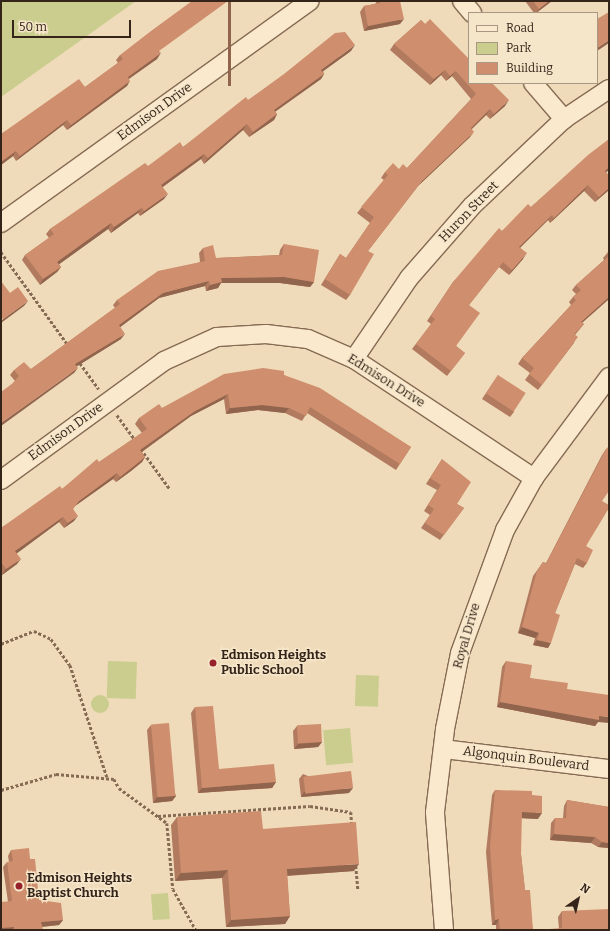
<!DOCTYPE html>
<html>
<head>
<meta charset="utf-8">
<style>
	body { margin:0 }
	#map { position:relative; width:610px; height:931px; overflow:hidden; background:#efdbba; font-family:Bitter,serif }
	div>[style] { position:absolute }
	.green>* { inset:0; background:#cacd8e; transform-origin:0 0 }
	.round { border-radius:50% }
	.path>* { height:2.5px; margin-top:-1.25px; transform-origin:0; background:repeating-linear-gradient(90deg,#866b54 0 3px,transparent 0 5px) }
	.roads { filter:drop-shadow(1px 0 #866b54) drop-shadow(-1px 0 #866b54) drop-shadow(0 1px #866b54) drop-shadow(0 -1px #866b54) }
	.minor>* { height:18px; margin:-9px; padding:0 9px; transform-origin:9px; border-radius:9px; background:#fae9cd }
	.wall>* { inset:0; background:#b27b5f }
	.shaded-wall>* { inset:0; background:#91644d; transform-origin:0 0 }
	.building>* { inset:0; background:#cf8f6e; transform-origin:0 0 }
	.dots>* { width:11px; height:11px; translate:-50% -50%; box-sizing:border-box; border:2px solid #f6e6c9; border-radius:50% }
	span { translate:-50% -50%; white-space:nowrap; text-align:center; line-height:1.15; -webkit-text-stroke:3px #f6e6c9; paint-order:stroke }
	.street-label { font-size:13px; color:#34241a }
	.poi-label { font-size:13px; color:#34241a; font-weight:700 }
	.left { translate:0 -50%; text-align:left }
	.frame { position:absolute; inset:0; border:2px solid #34241a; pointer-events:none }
	.legend { position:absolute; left:468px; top:12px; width:130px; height:72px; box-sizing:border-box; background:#f6e6c9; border:1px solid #a89883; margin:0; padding:5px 7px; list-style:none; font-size:12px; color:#34241a }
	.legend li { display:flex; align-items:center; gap:8px; height:20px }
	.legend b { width:20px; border:1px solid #a89883 }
	.north { position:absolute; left:558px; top:879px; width:40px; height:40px; -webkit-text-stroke:3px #f6e6c9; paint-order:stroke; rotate:34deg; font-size:11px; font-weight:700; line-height:16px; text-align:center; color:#34241a }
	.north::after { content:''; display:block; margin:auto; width:14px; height:18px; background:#34241a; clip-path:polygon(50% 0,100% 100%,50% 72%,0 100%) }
	.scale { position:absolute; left:12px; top:20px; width:119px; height:18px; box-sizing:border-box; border:2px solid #34241a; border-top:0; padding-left:5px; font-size:12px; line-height:14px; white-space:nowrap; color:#34241a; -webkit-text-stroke:3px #f6e6c9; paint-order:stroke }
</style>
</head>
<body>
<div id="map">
	<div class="green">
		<i style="clip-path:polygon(1px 1px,136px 1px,1px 97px)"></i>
		<i style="left:108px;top:661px;width:29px;height:37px;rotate:2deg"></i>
		<i style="left:356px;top:675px;width:23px;height:31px;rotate:2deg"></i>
		<i class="round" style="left:91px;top:695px;width:18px;height:18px"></i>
		<i style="left:350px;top:728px;width:35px;height:27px;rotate:85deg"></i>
		<i style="left:168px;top:893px;width:26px;height:17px;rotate:86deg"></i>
	</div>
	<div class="path">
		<i style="left:1px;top:252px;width:115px;rotate:54.2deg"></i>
		<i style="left:80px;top:363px;width:32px;rotate:54deg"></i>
		<i style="left:117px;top:415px;width:31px;rotate:54deg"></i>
		<i style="left:141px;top:449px;width:49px;rotate:54.1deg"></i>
		<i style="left:1px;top:644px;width:35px;rotate:-22deg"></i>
		<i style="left:34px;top:631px;width:19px;rotate:25deg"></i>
		<i style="left:51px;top:639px;width:32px;rotate:54deg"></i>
		<i style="left:70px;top:665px;width:118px;rotate:71.7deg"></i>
		<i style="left:1px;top:790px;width:57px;rotate:-16.2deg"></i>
		<i style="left:56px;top:774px;width:58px;rotate:4.9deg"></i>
		<i style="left:114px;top:779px;width:10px;rotate:61deg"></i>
		<i style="left:119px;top:788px;width:59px;rotate:36.1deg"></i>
		<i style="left:167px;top:823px;width:66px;rotate:84.8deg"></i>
		<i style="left:173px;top:889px;width:47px;rotate:60.7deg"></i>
		<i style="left:158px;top:816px;width:152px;rotate:-3.8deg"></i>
		<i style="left:310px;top:806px;width:41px;rotate:8.3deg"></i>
		<i style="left:351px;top:812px;width:14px;rotate:86deg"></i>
		<i style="left:356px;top:866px;width:23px;rotate:85deg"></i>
	</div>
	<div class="roads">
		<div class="minor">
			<i style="left:462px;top:1px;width:16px;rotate:50deg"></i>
			<i style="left:533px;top:83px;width:48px;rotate:49.3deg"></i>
			<i style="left:1px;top:223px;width:380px;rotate:-35.7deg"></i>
			<i style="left:354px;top:359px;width:98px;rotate:-55.8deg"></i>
			<i style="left:409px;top:278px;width:96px;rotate:-48.8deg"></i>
			<i style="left:472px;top:206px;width:127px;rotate:-43.4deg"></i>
			<i style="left:564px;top:119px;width:54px;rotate:-33.7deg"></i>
			<i style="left:1px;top:480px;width:202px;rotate:-36.1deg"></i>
			<i style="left:164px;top:361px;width:58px;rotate:-24.4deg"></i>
			<i style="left:217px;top:337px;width:49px;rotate:-3.5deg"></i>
			<i style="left:266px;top:334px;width:42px;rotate:6.8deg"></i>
			<i style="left:308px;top:339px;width:50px;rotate:23.5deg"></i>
			<i style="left:354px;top:359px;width:216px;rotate:33.5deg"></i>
			<i style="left:443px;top:749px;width:167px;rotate:6.9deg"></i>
			<i style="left:444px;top:930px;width:118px;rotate:-94.4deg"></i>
			<i style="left:435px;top:812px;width:84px;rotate:-83.1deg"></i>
			<i style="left:445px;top:729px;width:77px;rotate:-78.8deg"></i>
			<i style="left:460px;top:653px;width:131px;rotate:-69.9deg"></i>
			<i style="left:505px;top:530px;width:60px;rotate:-60.9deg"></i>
			<i style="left:534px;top:478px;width:126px;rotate:-53.4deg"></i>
		</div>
	</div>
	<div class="wall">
		<i style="clip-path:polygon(377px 1px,400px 1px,400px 24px,364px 31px,360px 12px,364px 6px,375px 4px)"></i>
		<i style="clip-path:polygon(525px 1px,552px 1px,536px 13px,534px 13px)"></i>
		<i style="clip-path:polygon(421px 20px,505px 106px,490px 119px,486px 115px,472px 129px,470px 137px,418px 186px,368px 251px,350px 295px,346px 300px,321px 285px,340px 254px,346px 258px,370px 223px,357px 213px,384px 180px,381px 178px,385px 172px,399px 169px,407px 168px,471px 99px,452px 76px,446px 81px,441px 75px,430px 85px,390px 50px,394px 44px)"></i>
		<i style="clip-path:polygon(351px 51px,323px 71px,324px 74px,321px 79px,275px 112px,277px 114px,274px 120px,249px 137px,243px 130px,204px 164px,201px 159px,163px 187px,164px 199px,140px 216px,138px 213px,111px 233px,108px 229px,59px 264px,61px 267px,57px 272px,40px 285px,22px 260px,25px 255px,49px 238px,46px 234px,50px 229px,148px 166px,183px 147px,248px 100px)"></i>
		<i style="clip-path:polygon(160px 53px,157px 59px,129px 79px,127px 86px,67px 130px,63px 125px,16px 161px,13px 156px,1px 165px,1px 134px,85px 87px,118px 63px,116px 60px,120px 55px)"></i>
		<i style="clip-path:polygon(609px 139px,609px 170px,606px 172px,609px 176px,609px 190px,595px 202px,584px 191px,550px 223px,548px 220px,520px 247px,523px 259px,509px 275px,499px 267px,469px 305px,456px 346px,465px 353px,447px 376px,412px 349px,431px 324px,427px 321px,453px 282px,502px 231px,531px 207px)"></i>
		<i style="clip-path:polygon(284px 244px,314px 282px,310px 287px,280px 283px,221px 283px,218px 288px,206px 291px,205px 286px,159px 298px,120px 327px,121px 339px,77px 366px,74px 373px,13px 383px,15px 381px,10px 375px,14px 370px,31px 369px,115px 308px,113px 305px,117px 300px,200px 262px,199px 253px,203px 248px,216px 258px,279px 255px,280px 250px)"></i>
		<i style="clip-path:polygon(609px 251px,609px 299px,582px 323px,584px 324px,575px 335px,574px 343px,538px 390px,525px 380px,530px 373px,518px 364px,522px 358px,571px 305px,569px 302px,573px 297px,576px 294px,572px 290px,576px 285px,604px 260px,603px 258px)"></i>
		<i style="clip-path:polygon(284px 375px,411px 447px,396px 470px,307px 413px,302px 421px,285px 413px,258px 410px,226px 414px,224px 399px,191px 416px,142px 452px,145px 457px,142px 462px,131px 471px,116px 482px,113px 479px,75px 506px,73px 509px,74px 521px,64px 528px,59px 522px,17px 553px,17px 564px,2px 575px,1px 573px,1px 528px,62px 489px,99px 462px,142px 433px,135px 424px,139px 418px,162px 408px)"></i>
		<i style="clip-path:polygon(498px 375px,514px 412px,510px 417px,482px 399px)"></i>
		<i style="clip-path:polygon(606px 449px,602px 501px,586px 546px,587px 563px,583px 568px,575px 564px,555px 613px,548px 648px,533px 645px,535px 638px,518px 633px,533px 576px,543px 562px,546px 563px,602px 455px)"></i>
		<i style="clip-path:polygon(442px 459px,457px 504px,464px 508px,440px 540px,421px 528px,430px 515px,424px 511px,437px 490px,426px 484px)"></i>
		<i style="clip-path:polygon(506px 661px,530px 678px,567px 689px,598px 722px,595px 726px,497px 707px,502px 667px)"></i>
		<i style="clip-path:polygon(195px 707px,219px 769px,276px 782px,272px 788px,198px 793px,191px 713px)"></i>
		<i style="clip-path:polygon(151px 725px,176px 796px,172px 801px,153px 803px,147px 730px)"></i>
		<i style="clip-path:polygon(297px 726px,322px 742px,318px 747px,294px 749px,293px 731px)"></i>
		<i style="clip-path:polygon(303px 774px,349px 793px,301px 797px,299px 779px)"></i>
		<i style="clip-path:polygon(495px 790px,532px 795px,538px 819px,521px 818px,521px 854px,525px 890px,533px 930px,496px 930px,496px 925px,492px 925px,486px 852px,492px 795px)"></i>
		<i style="clip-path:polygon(567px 800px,609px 807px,609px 848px,598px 847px,591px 843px,550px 840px,551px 823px,555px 818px,563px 818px,564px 806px)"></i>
		<i style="clip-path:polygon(177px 817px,263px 829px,354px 871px,287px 876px,290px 916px,285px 924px,226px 927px,222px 878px,175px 881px,171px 825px)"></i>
		<i style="clip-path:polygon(11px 850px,30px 859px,39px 900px,63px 920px,59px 925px,42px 927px,42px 930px,1px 930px,8px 902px,3px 867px,7px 862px,9px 862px,8px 856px)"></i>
		<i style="clip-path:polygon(562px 911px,609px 930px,559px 929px,558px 917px)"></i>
	</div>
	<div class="shaded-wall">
		<i style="left:228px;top:1px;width:3px;height:85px"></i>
		<i style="clip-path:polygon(549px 1px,552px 1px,536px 13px,539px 9px)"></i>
		<i style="clip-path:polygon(404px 19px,400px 24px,364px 31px,368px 26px)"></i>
		<i style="clip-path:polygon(609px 40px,609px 43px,597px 51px,597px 48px)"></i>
		<i style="clip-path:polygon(355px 45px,351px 51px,318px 75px,321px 70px)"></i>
		<i style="clip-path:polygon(161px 53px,157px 59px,124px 82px,128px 77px)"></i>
		<i style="clip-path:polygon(445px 70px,441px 75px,430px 85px,434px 79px)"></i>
		<i style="clip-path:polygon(456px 71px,452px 76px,446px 81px,450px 76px)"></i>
		<i style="clip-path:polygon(324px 74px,321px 79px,270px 115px,274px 110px)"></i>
		<i style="clip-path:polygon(130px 81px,127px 86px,67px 130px,71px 125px)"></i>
		<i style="clip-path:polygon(509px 100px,505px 106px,490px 119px,494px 114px)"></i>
		<i style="clip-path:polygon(490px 109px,486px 115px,467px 133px,471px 128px)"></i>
		<i style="clip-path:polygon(277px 114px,274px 120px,249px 137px,253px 132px)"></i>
		<i style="clip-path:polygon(67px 120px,63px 125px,16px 161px,20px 156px)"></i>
		<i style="clip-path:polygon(247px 124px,243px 130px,204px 164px,208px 158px)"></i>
		<i style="clip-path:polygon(474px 132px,470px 137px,418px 186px,364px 256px,422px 181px)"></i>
		<i style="clip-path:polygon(16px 151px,13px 156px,1px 165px,1px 162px)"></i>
		<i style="clip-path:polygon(204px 154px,201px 159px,158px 190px,161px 185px)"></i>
		<i style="clip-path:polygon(609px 167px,609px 170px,601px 176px,605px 171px)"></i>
		<i style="clip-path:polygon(588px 185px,584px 191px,550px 223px,554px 218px)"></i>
		<i style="clip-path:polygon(609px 188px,609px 190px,595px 202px,599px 197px)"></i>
		<i style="clip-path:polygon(168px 194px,164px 199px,140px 216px,144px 211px)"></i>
		<i style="clip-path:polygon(142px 208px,138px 213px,111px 233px,114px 227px)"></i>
		<i style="clip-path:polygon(552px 215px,548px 220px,516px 252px,519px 247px)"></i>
		<i style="clip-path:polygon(111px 223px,108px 229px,54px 268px,57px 262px)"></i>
		<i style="clip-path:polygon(527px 253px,523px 259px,509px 275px,512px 270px)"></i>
		<i style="clip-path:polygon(61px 267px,57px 272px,40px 285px,43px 279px)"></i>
		<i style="clip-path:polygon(284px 277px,314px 282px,310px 287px,280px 283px,221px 283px,218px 288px,206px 291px,210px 285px,221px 278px)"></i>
		<i style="clip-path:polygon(209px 281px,205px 286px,159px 298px,115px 331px,119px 325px,163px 293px)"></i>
		<i style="clip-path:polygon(609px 297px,609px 299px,577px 327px,581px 322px)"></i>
		<i style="clip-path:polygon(28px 301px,24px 306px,1px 323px,1px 322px,3px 319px)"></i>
		<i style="clip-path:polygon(125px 334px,121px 339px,71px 370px,75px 364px)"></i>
		<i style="clip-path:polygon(78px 368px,74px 373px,1px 426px,1px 423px)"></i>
		<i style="clip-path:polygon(228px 394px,224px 399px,191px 416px,137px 455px,140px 450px,195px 411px)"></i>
		<i style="clip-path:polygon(262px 405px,289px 408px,285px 413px,258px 410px,226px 414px,230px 408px)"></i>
		<i style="clip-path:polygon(145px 457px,142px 462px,131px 471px,116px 482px,120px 477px)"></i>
		<i style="clip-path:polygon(117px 473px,113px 479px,75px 506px,79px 501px)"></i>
		<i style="clip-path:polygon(78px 516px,74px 521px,64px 528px,68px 523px)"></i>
		<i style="clip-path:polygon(63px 517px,59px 522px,12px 557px,15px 551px)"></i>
		<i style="clip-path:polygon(21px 559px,17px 564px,2px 575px,6px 569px)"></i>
		<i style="clip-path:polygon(522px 627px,539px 633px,535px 638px,518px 633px)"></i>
		<i style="clip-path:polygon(537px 640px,551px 643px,548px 648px,533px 645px)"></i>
		<i style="clip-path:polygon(500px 702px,609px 717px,609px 723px,598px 722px,595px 726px,497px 707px)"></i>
		<i style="clip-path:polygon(322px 742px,318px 747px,294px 749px,298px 744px)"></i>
		<i style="clip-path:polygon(276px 782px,272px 788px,198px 793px,202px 788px)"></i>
		<i style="clip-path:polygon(353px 788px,349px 793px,301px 797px,304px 792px)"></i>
		<i style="clip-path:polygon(176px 796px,172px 801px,153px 803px,157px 797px)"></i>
		<i style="clip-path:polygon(522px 812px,542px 813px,538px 819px,518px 818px)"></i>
		<i style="clip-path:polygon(554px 834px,595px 837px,591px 843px,550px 840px)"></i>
		<i style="clip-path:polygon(602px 842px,609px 843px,609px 848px,598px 847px)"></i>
		<i style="clip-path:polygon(359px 864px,354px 871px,281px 876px,287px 869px)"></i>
		<i style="clip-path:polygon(228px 870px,222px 878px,175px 881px,181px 873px)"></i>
		<i style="clip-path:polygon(290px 916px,285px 924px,226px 927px,231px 920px)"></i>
		<i style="clip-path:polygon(499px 919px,496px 925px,492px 925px,495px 920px)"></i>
		<i style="clip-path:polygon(63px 920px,59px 925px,38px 927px,41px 922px)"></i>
		<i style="clip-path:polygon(14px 927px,12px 930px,1px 930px,1px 928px)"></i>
	</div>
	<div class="building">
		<i style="clip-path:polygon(192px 1px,228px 1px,159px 51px,161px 53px,128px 77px,130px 81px,71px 125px,67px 120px,20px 156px,16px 151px,1px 162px,1px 134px,79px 79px,85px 87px,123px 59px,120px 55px,151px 31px)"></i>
		<i style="clip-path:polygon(380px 1px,400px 1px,404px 19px,368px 26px,364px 6px,380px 3px)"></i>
		<i style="clip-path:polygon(533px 1px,549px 1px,539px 9px)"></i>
		<i style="clip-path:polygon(609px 12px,609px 40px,597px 48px,597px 19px)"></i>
		<i style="clip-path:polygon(430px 19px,469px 59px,469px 83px,492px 83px,509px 100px,494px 114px,490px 109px,471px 128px,474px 132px,422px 181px,368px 251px,374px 254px,350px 295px,325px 279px,340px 254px,346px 258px,374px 217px,361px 207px,388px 175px,385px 172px,393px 163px,399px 169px,403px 164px,407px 168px,476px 94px,456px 71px,450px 76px,445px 70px,434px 79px,394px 44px,421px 20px,425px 24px)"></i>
		<i style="clip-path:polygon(345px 32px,355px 45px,321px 70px,324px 74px,274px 110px,277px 114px,253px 132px,247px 124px,208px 158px,204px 154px,161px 185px,168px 194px,144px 211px,142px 208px,114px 227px,111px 223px,57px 262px,61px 267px,43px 279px,25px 255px,54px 234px,50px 229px,145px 163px,148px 166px,180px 142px,183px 147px,246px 97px,248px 100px,284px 74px,335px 33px)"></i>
		<i style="clip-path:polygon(609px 139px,609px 167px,605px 171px,609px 176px,609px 188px,599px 197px,588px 185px,554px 218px,552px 215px,519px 247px,527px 253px,512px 270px,503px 262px,469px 305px,480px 313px,456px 346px,465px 353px,451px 371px,416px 344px,435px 319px,431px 316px,453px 282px,499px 228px,502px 231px,528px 204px,531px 207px,588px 155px)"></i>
		<i style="clip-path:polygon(284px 244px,319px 250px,314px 282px,284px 277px,221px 278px,222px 282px,210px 285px,209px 281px,163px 293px,119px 325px,125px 334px,75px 364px,78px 368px,1px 423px,1px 392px,13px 383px,19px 376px,14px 370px,24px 362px,31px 369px,120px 304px,117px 300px,158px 271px,205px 261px,203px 248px,213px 245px,216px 258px,282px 255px)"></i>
		<i style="clip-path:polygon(609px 251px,609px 297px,581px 322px,584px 324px,574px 334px,578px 337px,542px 385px,529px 374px,534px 368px,522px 358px,576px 300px,573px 297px,581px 290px,576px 285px,609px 256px,607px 253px)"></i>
		<i style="clip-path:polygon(1px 281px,10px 293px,18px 287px,28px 301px,3px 319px,1px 317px)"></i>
		<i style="clip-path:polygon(263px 368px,284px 371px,284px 375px,320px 388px,411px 447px,400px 464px,310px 407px,306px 416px,289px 408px,262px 405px,230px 408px,228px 394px,195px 411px,140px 450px,145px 457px,134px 466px,120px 477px,117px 473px,79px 501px,73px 509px,78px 516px,68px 523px,63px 517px,15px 551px,21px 559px,6px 569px,1px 562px,1px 528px,60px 486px,62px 489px,97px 459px,99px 462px,147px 429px,139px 418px,159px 404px,162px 408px,224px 374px)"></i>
		<i style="left:498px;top:375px;width:33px;height:22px;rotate:33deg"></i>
		<i style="clip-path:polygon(609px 446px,609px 491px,602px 501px,609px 505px,609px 508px,586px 546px,593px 550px,587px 563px,577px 558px,555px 613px,560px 615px,551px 643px,537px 640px,539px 633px,522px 627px,537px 571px,543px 562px,546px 564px,606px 449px)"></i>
		<i style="clip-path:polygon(442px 459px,471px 482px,457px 504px,464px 508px,444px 535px,425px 523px,434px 509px,428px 505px,441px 485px,430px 478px)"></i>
		<i style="clip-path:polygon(506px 661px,532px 665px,530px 678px,568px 683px,567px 689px,609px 695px,609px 717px,599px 716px,599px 720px,500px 702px)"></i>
		<i style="clip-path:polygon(213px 706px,219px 769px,274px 764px,276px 782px,202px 788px,195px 707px)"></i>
		<i style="left:169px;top:723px;width:73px;height:18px;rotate:85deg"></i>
		<i style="left:321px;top:724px;width:18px;height:24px;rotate:87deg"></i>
		<i style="left:351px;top:771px;width:17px;height:48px;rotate:83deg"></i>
		<i style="clip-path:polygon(495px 790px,532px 791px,532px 795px,542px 796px,542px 813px,522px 812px,521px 854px,525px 890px,530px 890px,533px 930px,500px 930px,499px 919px,495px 920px,490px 846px)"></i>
		<i style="clip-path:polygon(567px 800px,609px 807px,609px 843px,602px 842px,595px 837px,554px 834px,555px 818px,566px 818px)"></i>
		<i style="clip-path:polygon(261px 811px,263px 829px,356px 822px,359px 864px,287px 869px,290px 916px,231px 920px,228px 870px,181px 873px,177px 817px)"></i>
		<i style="clip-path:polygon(29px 848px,30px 859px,35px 859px,39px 900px,61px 903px,63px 920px,41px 922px,43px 930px,14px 930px,14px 927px,1px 928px,1px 902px,12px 901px,7px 862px,13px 861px,11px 850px)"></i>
		<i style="clip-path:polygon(609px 909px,609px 930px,537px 930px,562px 928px,562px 911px)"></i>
	</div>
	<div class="dots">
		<i style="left:213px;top:663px;background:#97222b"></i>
		<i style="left:19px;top:886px;background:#97222b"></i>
	</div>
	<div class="street-label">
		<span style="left:155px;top:112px;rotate:-36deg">Edmison Drive</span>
		<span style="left:469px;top:212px;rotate:-46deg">Huron Street</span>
		<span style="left:386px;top:381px;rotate:32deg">Edmison Drive</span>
		<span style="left:66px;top:432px;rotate:-36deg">Edmison Drive</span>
		<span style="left:467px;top:636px;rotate:-74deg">Royal Drive</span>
		<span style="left:526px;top:759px;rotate:7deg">Algonquin Boulevard</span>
	</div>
	<div class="poi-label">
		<span class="left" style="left:221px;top:663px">Edmison Heights<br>Public School</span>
		<span class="left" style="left:27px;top:886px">Edmison Heights<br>Baptist Church</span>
	</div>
	<div class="frame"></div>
	<ul class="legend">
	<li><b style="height:5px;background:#fae9cd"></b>Road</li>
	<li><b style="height:11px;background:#cacd8e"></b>Park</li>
	<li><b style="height:11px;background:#cf8f6e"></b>Building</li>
	</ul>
	<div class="north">N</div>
	<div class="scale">50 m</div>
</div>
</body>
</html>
